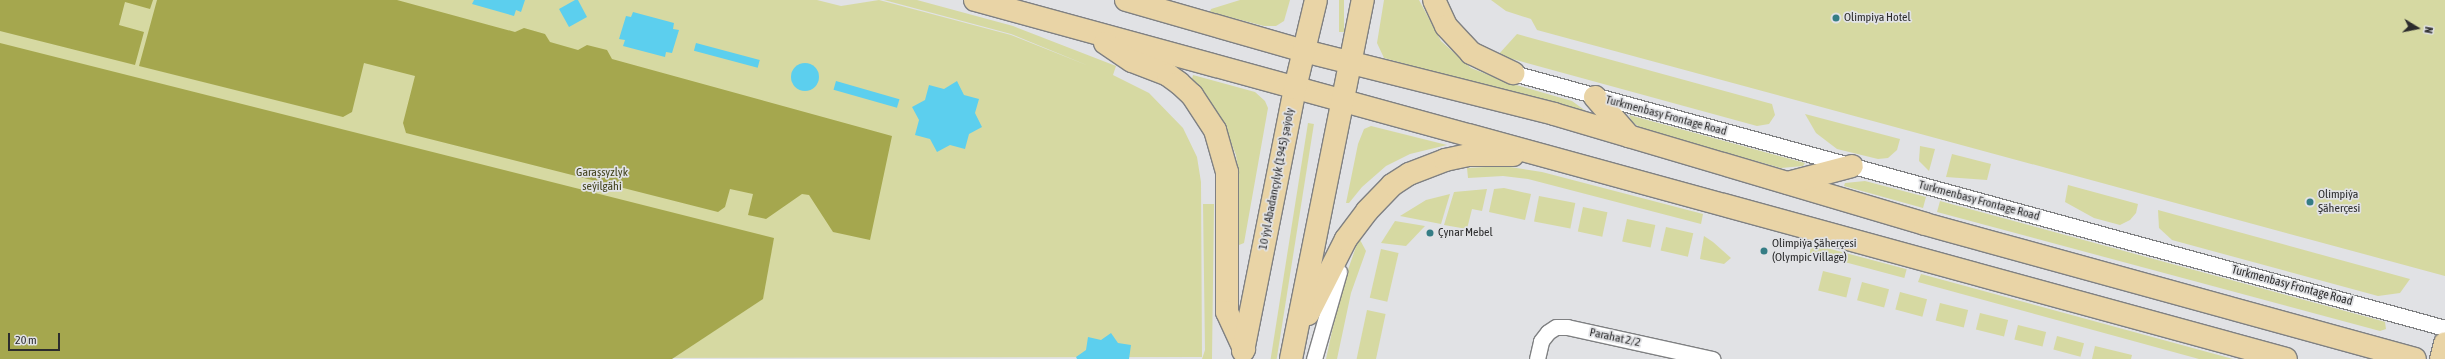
<!DOCTYPE html>
<html>
<head>
<meta charset="utf-8">
<style>
	body { margin:0 }
	#map { position:relative; width:2445px; height:359px; overflow:hidden; background:#e1e2e5; font-family:"Asap Condensed",sans-serif }
	div>[style] { position:absolute }
	.green>* { inset:0; background:#d6d9a2; transform-origin:0 0 }
	.forest>* { inset:0; background:#a5a74e }
	.water>* { inset:0; background:#5ccfee; transform-origin:0 0 }
	.round { border-radius:50% }
	.roads { filter:drop-shadow(1px 0 #7f8082) drop-shadow(-1px 0 #7f8082) drop-shadow(0 1px #7f8082) drop-shadow(0 -1px #7f8082) }
	.minor>* { height:15px; margin:-7.5px; padding:0 7.5px; transform-origin:7.5px; border-radius:7.5px; background:#fff }
	.primary>* { height:22px; margin:-11px; padding:0 11px; transform-origin:11px; border-radius:11px; background:#e9d4a6 }
	.dots>* { width:11px; height:11px; translate:-50% -50%; box-sizing:border-box; border:2px solid #e1e2e5; border-radius:50% }
	span { translate:-50% -50%; white-space:nowrap; text-align:center; line-height:1.15; -webkit-text-stroke:3.5px #e1e2e5; paint-order:stroke }
	.poi-label { font-size:12px; color:#2c2c2d }
	.left { translate:0 -50%; text-align:left }
	.street-label { font-size:12px; color:#2c2c2d }
	.park-label { font-size:12px; color:#42431e }
	.north { position:absolute; left:2397px; top:8px; width:40px; height:40px; -webkit-text-stroke:3px #e1e2e5; paint-order:stroke; rotate:100deg; font-size:11px; font-weight:700; line-height:16px; text-align:center; color:#2c2c2d }
	.north::after { content:''; display:block; margin:auto; width:14px; height:18px; background:#2c2c2d; clip-path:polygon(50% 0,100% 100%,50% 72%,0 100%) }
	.scale { position:absolute; left:8px; top:333px; width:52px; height:18px; box-sizing:border-box; border:2px solid #2c2c2d; border-top:0; padding-left:5px; font-size:12px; line-height:14px; white-space:nowrap; color:#2c2c2d; -webkit-text-stroke:3px #e1e2e5; paint-order:stroke }
</style>
</head>
<body>
<div id="map">
	<div class="green">
		<i style="clip-path:polygon(0 0,817px 0,841px 6px,879px 0,1011px 35px,1089px 66px,1011px 34px,884px 0,917px 0,1013px 26px,1116px 66px,1113px 75px,1149px 93px,1183px 128px,1197px 157px,1201px 182px,1202px 357px,0 359px)"></i>
		<i style="clip-path:polygon(1240px 0,1290px 0,1284px 21px,1276px 26px,1264px 26px,1210px 12px,1211px 9px)"></i>
		<i style="left:1339px;top:0;width:5px;height:32px"></i>
		<i style="clip-path:polygon(1384px 0,1419px 0,1441px 41px,1471px 68px,1509px 83px,1572px 101px,1594px 117px,1384px 58px,1377px 43px)"></i>
		<i style="clip-path:polygon(1491px 0,2445px 0,2445px 276px,1537px 30px,1531px 19px,1506px 11px)"></i>
		<i style="clip-path:polygon(1517px 34px,1772px 104px,1775px 115px,1769px 124px,1757px 126px,1498px 55px)"></i>
		<i style="clip-path:polygon(1193px 75px,1255px 92px,1265px 101px,1268px 108px,1244px 243px,1239px 245px,1239px 178px,1236px 155px,1222px 120px,1192px 79px)"></i>
		<i style="clip-path:polygon(1805px 114px,1900px 139px,1897px 150px,1888px 158px,1878px 159px,1837px 149px,1816px 133px)"></i>
		<i style="clip-path:polygon(1629px 115px,1805px 163px,1803px 166px,1781px 168px,1644px 130px,1632px 122px)"></i>
		<i style="left:1308px;top:123px;width:6px;height:240px;rotate:9deg"></i>
		<i style="clip-path:polygon(1371px 126px,1447px 145px,1410px 154px,1386px 166px,1362px 187px,1349px 203px,1346px 203px,1358px 144px,1364px 129px)"></i>
		<i style="clip-path:polygon(1920px 146px,1935px 149px,1929px 171px,1919px 161px)"></i>
		<i style="clip-path:polygon(1952px 154px,1991px 164px,1987px 180px,1946px 177px)"></i>
		<i style="clip-path:polygon(1504px 166px,1542px 172px,1703px 214px,1701px 224px,1528px 179px,1503px 176px,1468px 178px,1467px 168px)"></i>
		<i style="clip-path:polygon(1865px 181px,1926px 197px,1923px 208px,1844px 186px,1845px 183px)"></i>
		<i style="clip-path:polygon(2068px 185px,2138px 204px,2136px 213px,2130px 220px,2120px 225px,2094px 218px,2065px 202px)"></i>
		<i style="clip-path:polygon(1504px 188px,1531px 194px,1525px 220px,1489px 212px,1494px 189px)"></i>
		<i style="clip-path:polygon(1487px 189px,1482px 211px,1472px 209px,1467px 229px,1444px 225px,1454px 192px)"></i>
		<i style="clip-path:polygon(1450px 194px,1441px 224px,1400px 216px,1426px 200px)"></i>
		<i style="left:1539px;top:196px;width:37px;height:26px;rotate:11deg"></i>
		<i style="clip-path:polygon(1940px 201px,2382px 321px,2385px 322px,2386px 329px,2380px 331px,1937px 212px)"></i>
		<i style="clip-path:polygon(1203px 204px,1214px 204px,1212px 359px,1202px 359px,1205px 350px)"></i>
		<i style="left:1583px;top:207px;width:25px;height:25px;rotate:12deg"></i>
		<i style="clip-path:polygon(2158px 210px,2410px 279px,2400px 293px,2378px 296px,2172px 240px,2159px 228px)"></i>
		<i style="left:1627px;top:219px;width:29px;height:23px;rotate:12deg"></i>
		<i style="clip-path:polygon(1395px 221px,1425px 226px,1406px 246px,1381px 243px)"></i>
		<i style="left:1666px;top:227px;width:28px;height:24px;rotate:13deg"></i>
		<i style="clip-path:polygon(1704px 236px,1713px 242px,1731px 258px,1724px 264px,1700px 259px)"></i>
		<i style="clip-path:polygon(1359px 238px,1366px 251px,1351px 293px,1337px 359px,1326px 359px,1341px 290px)"></i>
		<i style="left:1812px;top:244px;width:98px;height:9px;rotate:15deg"></i>
		<i style="left:1381px;top:249px;width:18px;height:50px;rotate:13deg"></i>
		<i style="left:1823px;top:271px;width:29px;height:20px;rotate:14deg"></i>
		<i style="clip-path:polygon(1921px 274px,2233px 359px,2199px 359px,1918px 282px)"></i>
		<i style="left:1862px;top:282px;width:28px;height:19px;rotate:15deg"></i>
		<i style="left:1900px;top:292px;width:28px;height:18px;rotate:15deg"></i>
		<i style="left:1940px;top:303px;width:29px;height:18px;rotate:14deg"></i>
		<i style="left:1367px;top:310px;width:19px;height:50px;rotate:12deg"></i>
		<i style="left:1980px;top:313px;width:29px;height:17px;rotate:14deg"></i>
		<i style="left:2018px;top:325px;width:29px;height:15px;rotate:14deg"></i>
		<i style="left:2057px;top:336px;width:28px;height:14px;rotate:15deg"></i>
		<i style="clip-path:polygon(2095px 346px,2132px 355px,2131px 359px,2092px 359px)"></i>
	</div>
	<div class="forest">
		<i style="clip-path:polygon(0 0,153px 0,150px 9px,125px 2px,119px 25px,144px 32px,135px 65px,0 31px)"></i>
		<i style="clip-path:polygon(157px 0,397px 0,515px 32px,524px 28px,545px 34px,550px 42px,578px 50px,587px 45px,607px 50px,612px 59px,892px 136px,870px 240px,833px 232px,809px 195px,802px 194px,766px 219px,748px 215px,753px 194px,730px 189px,725px 207px,718px 212px,406px 133px,403px 123px,415px 76px,364px 63px,352px 112px,343px 117px,139px 66px)"></i>
		<i style="clip-path:polygon(0 43px,774px 238px,763px 299px,672px 359px,0 359px)"></i>
	</div>
	<div class="water">
		<i style="clip-path:polygon(474px 0,525px 0,521px 12px,516px 10px,514px 16px,472px 4px)"></i>
		<i style="clip-path:polygon(575px 0,578px 0,587px 17px,569px 27px,559px 9px)"></i>
		<i style="clip-path:polygon(633px 12px,674px 23px,673px 29px,679px 30px,672px 53px,666px 52px,665px 57px,623px 46px,625px 40px,619px 39px,626px 16px,631px 17px)"></i>
		<i style="left:696px;top:43px;width:66px;height:8px;rotate:15deg"></i>
		<i class="round" style="left:791px;top:63px;width:28px;height:28px"></i>
		<i style="left:836px;top:81px;width:66px;height:9px;rotate:16deg"></i>
		<i style="clip-path:polygon(957px 81px,964px 95px,979px 99px,975px 113px,982px 127px,969px 134px,965px 149px,950px 145px,937px 152px,930px 139px,915px 135px,919px 120px,912px 107px,925px 100px,929px 85px,944px 89px)"></i>
		<i style="clip-path:polygon(1111px 333px,1118px 343px,1131px 345px,1129px 359px,1077px 359px,1076px 357px,1086px 350px,1088px 337px,1101px 340px)"></i>
	</div>
	<div class="roads">
		<div class="minor">
			<i style="left:1513px;top:73px;width:966px;rotate:15.3deg"></i>
			<i style="left:1314px;top:359px;width:91px;rotate:-74deg"></i>
			<i style="left:1537px;top:359px;width:18px;rotate:-77deg"></i>
			<i style="left:1541px;top:341px;width:11px;rotate:-52deg"></i>
			<i style="left:1548px;top:332px;width:9px;rotate:-32deg"></i>
			<i style="left:1556px;top:327px;width:11px"></i>
			<i style="left:1567px;top:327px;width:149px;rotate:12.4deg"></i>
		</div>
		<div class="primary">
			<i style="left:975px;top:0;width:1359px;rotate:15.31deg"></i>
			<i style="left:1126px;top:0;width:185px;rotate:16deg"></i>
			<i style="left:1304px;top:51px;width:258px;rotate:14.1deg"></i>
			<i style="left:1554px;top:114px;width:387px;rotate:16.5deg"></i>
			<i style="left:1925px;top:224px;width:508px;rotate:15.4deg"></i>
			<i style="left:1434px;top:0;width:29px;rotate:65deg"></i>
			<i style="left:1446px;top:26px;width:37px;rotate:47deg"></i>
			<i style="left:1471px;top:53px;width:47px;rotate:25.5deg"></i>
			<i style="left:1105px;top:43px;width:32px;rotate:34deg"></i>
			<i style="left:1132px;top:61px;width:39px;rotate:21deg"></i>
			<i style="left:1168px;top:75px;width:14px;rotate:36deg"></i>
			<i style="left:1179px;top:83px;width:18px;rotate:43deg"></i>
			<i style="left:1192px;top:95px;width:42px;rotate:56.7deg"></i>
			<i style="left:1215px;top:130px;width:44px;rotate:74.1deg"></i>
			<i style="left:1227px;top:172px;width:140px;rotate:90deg"></i>
			<i style="left:1227px;top:312px;width:41px;rotate:65.3deg"></i>
			<i style="left:1595px;top:97px;width:52px;rotate:48.9deg"></i>
			<i style="left:1788px;top:183px;width:66px;rotate:-14.9deg"></i>
			<i style="left:1308px;top:314px;width:84px;rotate:-63.1deg"></i>
			<i style="left:1346px;top:239px;width:35px;rotate:-53deg"></i>
			<i style="left:1367px;top:211px;width:36px;rotate:-46deg"></i>
			<i style="left:1392px;top:185px;width:20px;rotate:-33deg"></i>
			<i style="left:1409px;top:174px;width:39px;rotate:-21deg"></i>
			<i style="left:1445px;top:160px;width:24px;rotate:-12deg"></i>
			<i style="left:1468px;top:155px;width:45px"></i>
			<i style="left:1243px;top:351px;width:268px;rotate:-78.8deg"></i>
			<i style="left:1295px;top:88px;width:90px;rotate:-76.6deg"></i>
			<i style="left:1291px;top:359px;width:366px;rotate:-78.7deg"></i>
			<i style="left:2441px;top:359px;width:16px;rotate:-76deg"></i>
		</div>
	</div>
	<div class="dots">
		<i style="left:1836px;top:18px;background:#357d85"></i>
		<i style="left:2310px;top:202px;background:#357d85"></i>
		<i style="left:1430px;top:233px;background:#357d85"></i>
		<i style="left:1764px;top:251px;background:#357d85"></i>
	</div>
	<div class="poi-label">
		<span class="left" style="left:1844px;top:18px">Olimpiya Hotel</span>
		<span class="left" style="left:2318px;top:202px">Olimpiýa<br>Şäherçesi</span>
		<span class="left" style="left:1438px;top:233px">Çynar Mebel</span>
		<span class="left" style="left:1772px;top:251px">Olimpiýa Şäherçesi<br>(Olympic Village)</span>
	</div>
	<div class="street-label">
		<span style="left:1666px;top:116px;rotate:15deg">Turkmenbasy Frontage Road</span>
		<span style="left:1277px;top:179px;rotate:-79deg">10 ýyl Abadançylyk (1945) şaýoly</span>
		<span style="left:1979px;top:201px;rotate:15deg">Turkmenbasy Frontage Road</span>
		<span style="left:2292px;top:286px;rotate:15deg">Turkmenbasy Frontage Road</span>
		<span style="left:1615px;top:338px;rotate:12deg">Parahat 2/2</span>
	</div>
	<div class="park-label">
		<span style="left:602px;top:180px">Garaşsyzlyk<br>seýilgähi</span>
	</div>
	<div class="north">N</div>
	<div class="scale">20 m</div>
</div>
</body>
</html>
